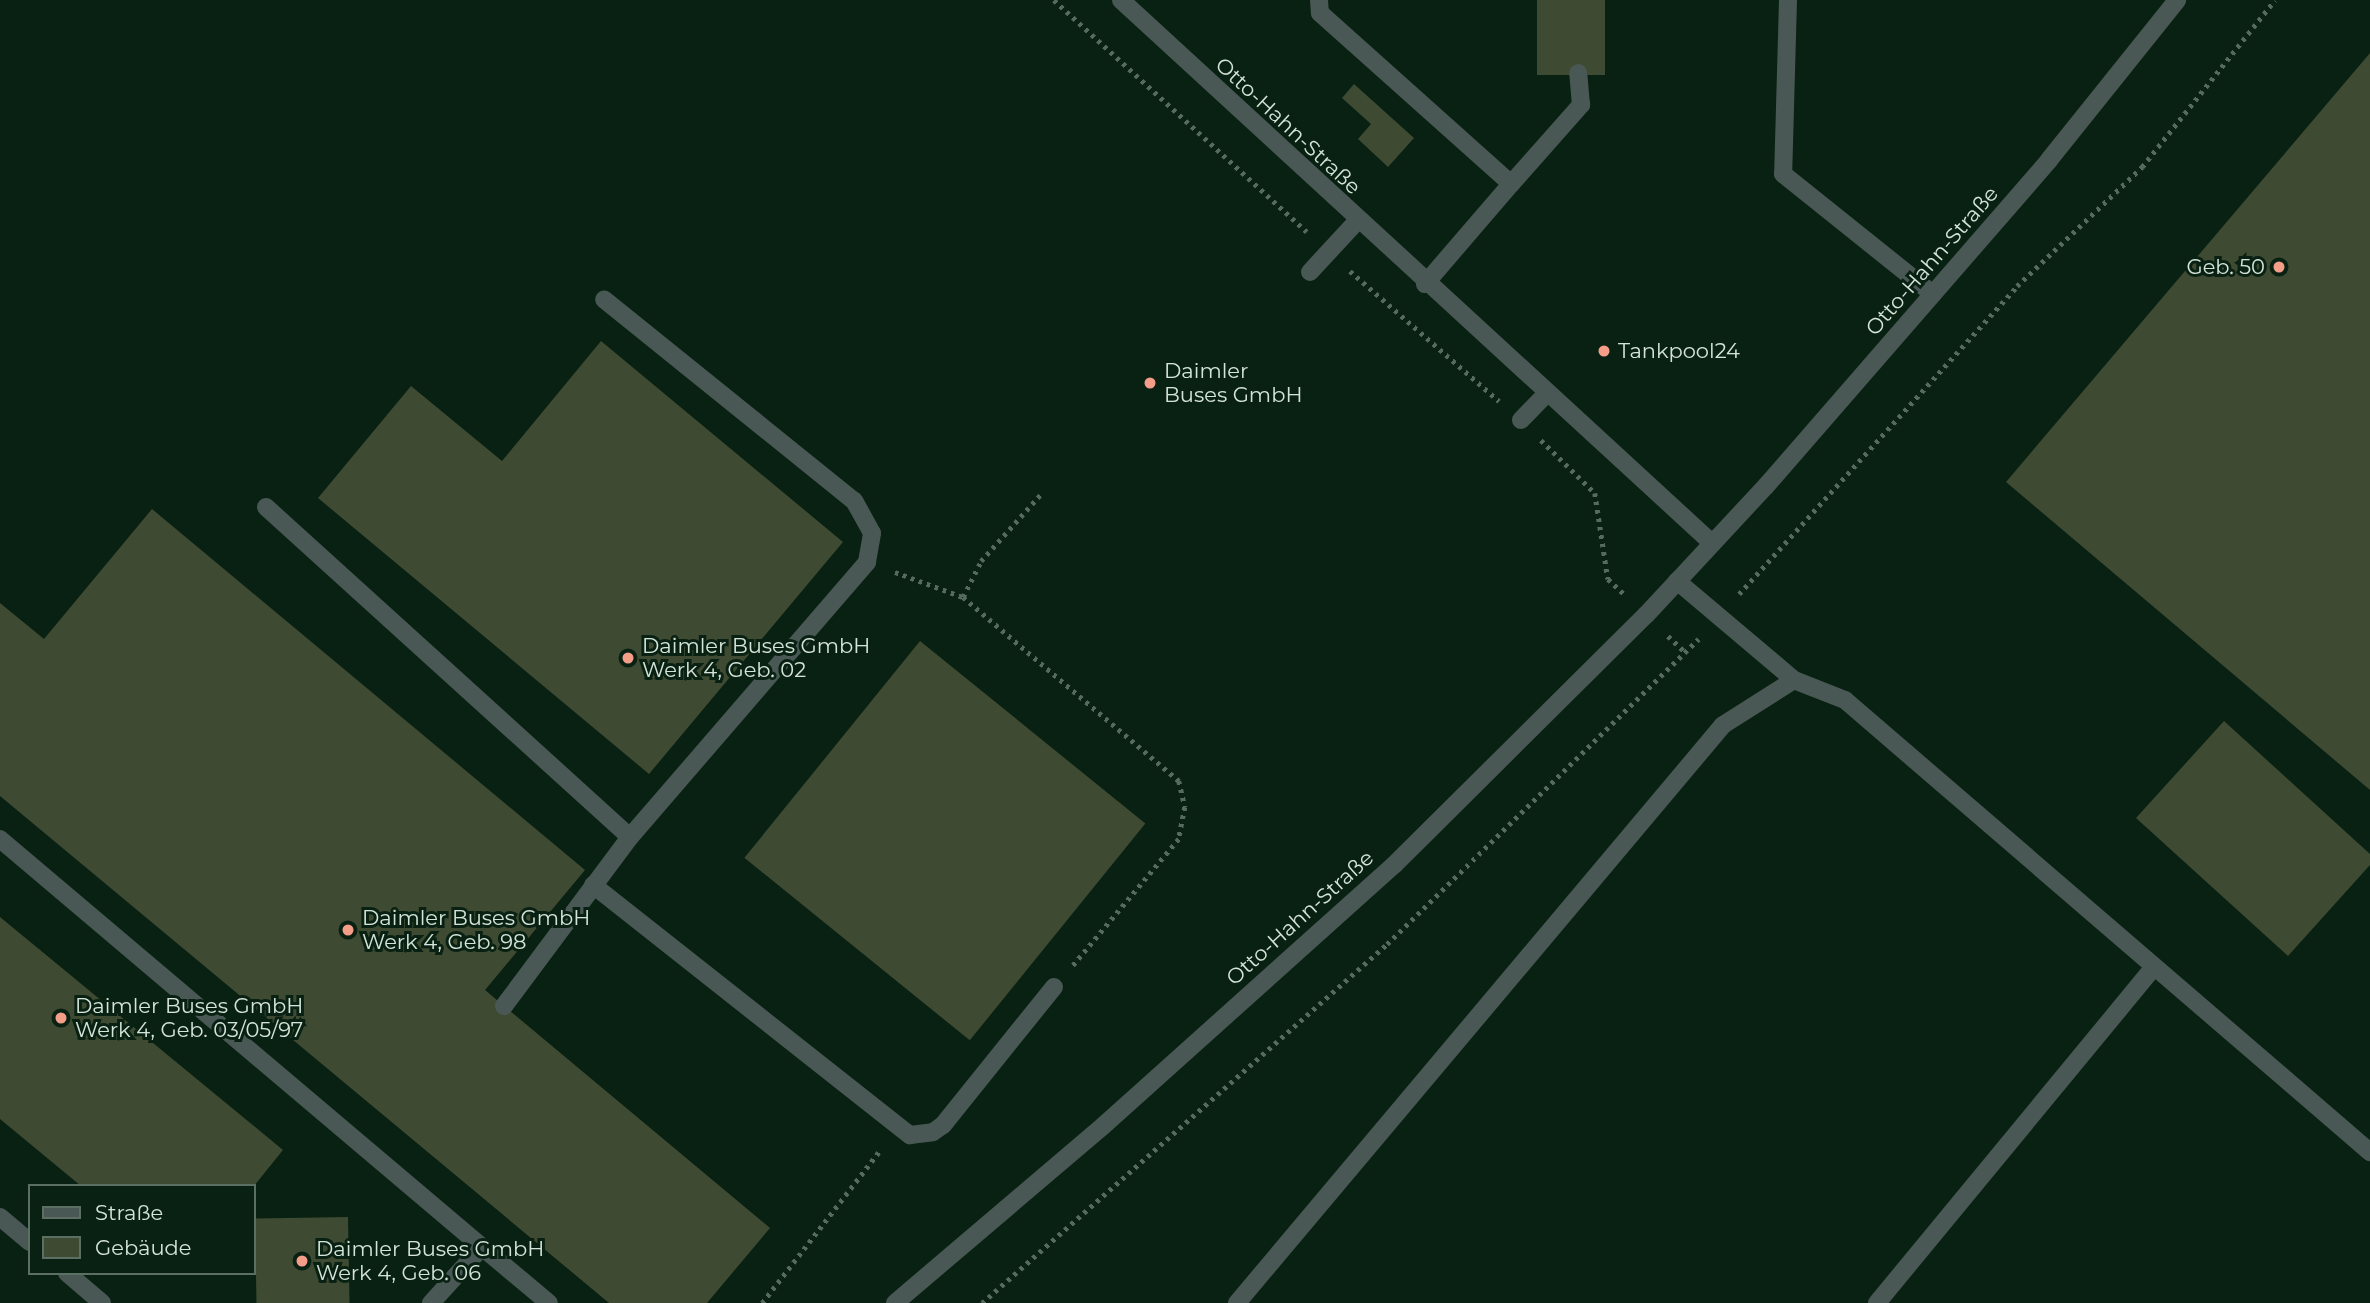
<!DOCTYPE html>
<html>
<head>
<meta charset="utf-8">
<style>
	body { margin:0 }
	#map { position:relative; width:2370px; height:1303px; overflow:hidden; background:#092112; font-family:Montserrat,sans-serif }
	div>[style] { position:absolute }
	.building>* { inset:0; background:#3e4a32; transform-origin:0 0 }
	.path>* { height:4.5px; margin-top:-2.25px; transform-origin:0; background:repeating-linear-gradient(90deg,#566b5d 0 3.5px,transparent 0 8.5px) }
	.minor>* { height:18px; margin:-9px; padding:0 9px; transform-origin:9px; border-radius:9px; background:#4a5855 }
	.dots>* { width:19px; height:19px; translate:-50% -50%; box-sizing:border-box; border:4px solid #092112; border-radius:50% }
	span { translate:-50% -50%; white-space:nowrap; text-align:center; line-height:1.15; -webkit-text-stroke:6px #092112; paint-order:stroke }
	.street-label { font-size:21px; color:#d5e4d9 }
	.poi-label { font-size:21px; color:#d5e4d9 }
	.right { translate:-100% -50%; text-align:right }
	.left { translate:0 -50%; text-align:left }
	.legend { position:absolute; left:28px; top:1184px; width:228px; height:91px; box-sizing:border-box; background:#092112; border:2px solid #5b6f62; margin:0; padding:9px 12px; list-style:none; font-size:21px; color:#d5e4d9 }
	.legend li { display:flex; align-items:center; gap:14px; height:35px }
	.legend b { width:35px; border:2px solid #5b6f62 }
</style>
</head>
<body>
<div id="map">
	<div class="building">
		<i style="left:1537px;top:0;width:68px;height:75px"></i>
		<i style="clip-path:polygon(2370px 53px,2370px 790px,2006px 482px)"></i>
		<i style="clip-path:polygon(1354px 84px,1414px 138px,1388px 167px,1358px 139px,1371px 124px,1342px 98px)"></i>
		<i style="clip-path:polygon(601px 341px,843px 542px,649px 774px,318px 498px,411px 386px,502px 461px)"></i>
		<i style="clip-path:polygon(152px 509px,585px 870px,485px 990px,770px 1228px,707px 1303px,609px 1303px,0 796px,0 603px,44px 639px)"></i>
		<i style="left:920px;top:641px;width:290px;height:279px;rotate:39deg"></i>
		<i style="clip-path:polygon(2224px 721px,2370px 854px,2370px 865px,2288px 956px,2136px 818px)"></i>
		<i style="clip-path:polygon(0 917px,283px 1150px,254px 1186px,81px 1186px,0 1119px)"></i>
		<i style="left:348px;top:1217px;width:86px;height:93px;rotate:89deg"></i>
	</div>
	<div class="path">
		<i style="left:1054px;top:0;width:343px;rotate:42.5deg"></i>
		<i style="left:1350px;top:271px;width:198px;rotate:41.1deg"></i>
		<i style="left:1541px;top:440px;width:76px;rotate:44.5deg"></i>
		<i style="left:1595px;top:493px;width:87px;rotate:81.4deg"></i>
		<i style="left:1608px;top:579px;width:25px;rotate:43deg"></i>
		<i style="left:895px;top:572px;width:72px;rotate:20.2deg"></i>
		<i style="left:963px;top:597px;width:40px;rotate:-63.4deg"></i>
		<i style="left:981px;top:561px;width:90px;rotate:-48.2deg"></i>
		<i style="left:1739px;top:594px;width:415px;rotate:-47.9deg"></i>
		<i style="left:2017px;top:286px;width:173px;rotate:-43.6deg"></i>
		<i style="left:2142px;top:167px;width:213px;rotate:-51.5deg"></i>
		<i style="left:963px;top:597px;width:284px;rotate:40.4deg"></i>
		<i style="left:1179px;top:781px;width:27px;rotate:77deg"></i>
		<i style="left:1185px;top:807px;width:33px;rotate:101deg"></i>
		<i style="left:1179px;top:839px;width:167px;rotate:129.9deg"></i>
		<i style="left:1668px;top:636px;width:23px;rotate:43deg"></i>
		<i style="left:762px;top:1303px;width:195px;rotate:-52.3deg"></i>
		<i style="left:982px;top:1303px;width:541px;rotate:-41.55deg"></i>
		<i style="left:1387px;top:944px;width:436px;rotate:-44.4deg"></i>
	</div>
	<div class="minor">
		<i style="left:1121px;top:0;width:803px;rotate:42.58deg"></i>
		<i style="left:1319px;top:0;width:13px;rotate:86deg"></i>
		<i style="left:1320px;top:13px;width:256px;rotate:41.8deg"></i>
		<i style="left:1511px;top:184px;width:132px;rotate:130.7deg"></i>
		<i style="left:1788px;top:0;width:174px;rotate:91.6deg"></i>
		<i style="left:1783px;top:174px;width:192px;rotate:38.7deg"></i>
		<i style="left:1511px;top:184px;width:106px;rotate:-48.5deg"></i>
		<i style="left:1581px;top:105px;width:32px;rotate:-95deg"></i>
		<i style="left:1310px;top:272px;width:69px;rotate:-47.3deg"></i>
		<i style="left:1521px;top:420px;width:37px;rotate:-46deg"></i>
		<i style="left:266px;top:507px;width:491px;rotate:42.2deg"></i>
		<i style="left:630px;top:837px;width:363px;rotate:-49.2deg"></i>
		<i style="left:867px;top:562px;width:29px;rotate:-80deg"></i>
		<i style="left:872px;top:533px;width:37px;rotate:-119deg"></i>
		<i style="left:854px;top:501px;width:321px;rotate:-141.1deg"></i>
		<i style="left:1677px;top:581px;width:153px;rotate:40.2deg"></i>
		<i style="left:1794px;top:680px;width:55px;rotate:21.4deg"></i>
		<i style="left:1845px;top:700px;width:693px;rotate:40.73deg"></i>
		<i style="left:0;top:839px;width:631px;rotate:40.25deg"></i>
		<i style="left:482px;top:1247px;width:76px;rotate:132.3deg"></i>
		<i style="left:593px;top:885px;width:404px;rotate:38.3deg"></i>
		<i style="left:910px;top:1135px;width:23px;rotate:-7deg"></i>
		<i style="left:933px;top:1132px;width:12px;rotate:-35deg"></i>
		<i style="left:943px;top:1125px;width:177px;rotate:-51.2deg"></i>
		<i style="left:504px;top:1006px;width:211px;rotate:-53.3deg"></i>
		<i style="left:0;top:1217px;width:39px;rotate:40deg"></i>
		<i style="left:482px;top:1247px;width:87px;rotate:39.9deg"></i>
		<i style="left:67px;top:1273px;width:46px;rotate:40.6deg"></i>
		<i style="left:895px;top:1303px;width:273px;rotate:-40.4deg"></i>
		<i style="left:1103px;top:1126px;width:391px;rotate:-41.9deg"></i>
		<i style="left:1394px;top:865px;width:355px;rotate:-44.8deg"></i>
		<i style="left:1646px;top:615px;width:176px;rotate:-47.1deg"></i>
		<i style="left:1766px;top:486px;width:432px;rotate:-49deg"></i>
		<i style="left:2049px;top:160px;width:205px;rotate:-51.3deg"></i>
		<i style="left:1237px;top:1303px;width:755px;rotate:-49.94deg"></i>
		<i style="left:1723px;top:725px;width:84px;rotate:-32.4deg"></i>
		<i style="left:1877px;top:1303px;width:435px;rotate:-50.5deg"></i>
	</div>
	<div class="dots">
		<i style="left:2279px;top:267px;background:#f49e89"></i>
		<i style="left:1604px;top:351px;background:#f49e89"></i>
		<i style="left:1150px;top:383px;background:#f49e89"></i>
		<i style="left:628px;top:658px;background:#f49e89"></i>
		<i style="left:348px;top:930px;background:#f49e89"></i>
		<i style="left:61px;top:1018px;background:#f49e89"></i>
		<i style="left:302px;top:1261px;background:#f49e89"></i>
	</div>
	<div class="street-label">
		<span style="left:1288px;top:126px;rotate:43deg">Otto-Hahn-Straße</span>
		<span style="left:1932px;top:261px;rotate:-49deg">Otto-Hahn-Straße</span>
		<span style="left:1300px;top:918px;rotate:-42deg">Otto-Hahn-Straße</span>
	</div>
	<div class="poi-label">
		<span class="right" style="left:2265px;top:267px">Geb. 50</span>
		<span class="left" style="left:1618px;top:351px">Tankpool24</span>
		<span class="left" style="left:1164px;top:383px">Daimler<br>Buses GmbH</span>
		<span class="left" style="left:642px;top:658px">Daimler Buses GmbH<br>Werk 4, Geb. 02</span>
		<span class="left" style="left:362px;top:930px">Daimler Buses GmbH<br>Werk 4, Geb. 98</span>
		<span class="left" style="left:75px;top:1018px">Daimler Buses GmbH<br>Werk 4, Geb. 03/05/97</span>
		<span class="left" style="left:316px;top:1261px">Daimler Buses GmbH<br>Werk 4, Geb. 06</span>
	</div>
	<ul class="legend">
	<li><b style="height:9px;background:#4a5855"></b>Straße</li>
	<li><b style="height:19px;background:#3e4a32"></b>Gebäude</li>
	</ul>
</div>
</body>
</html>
